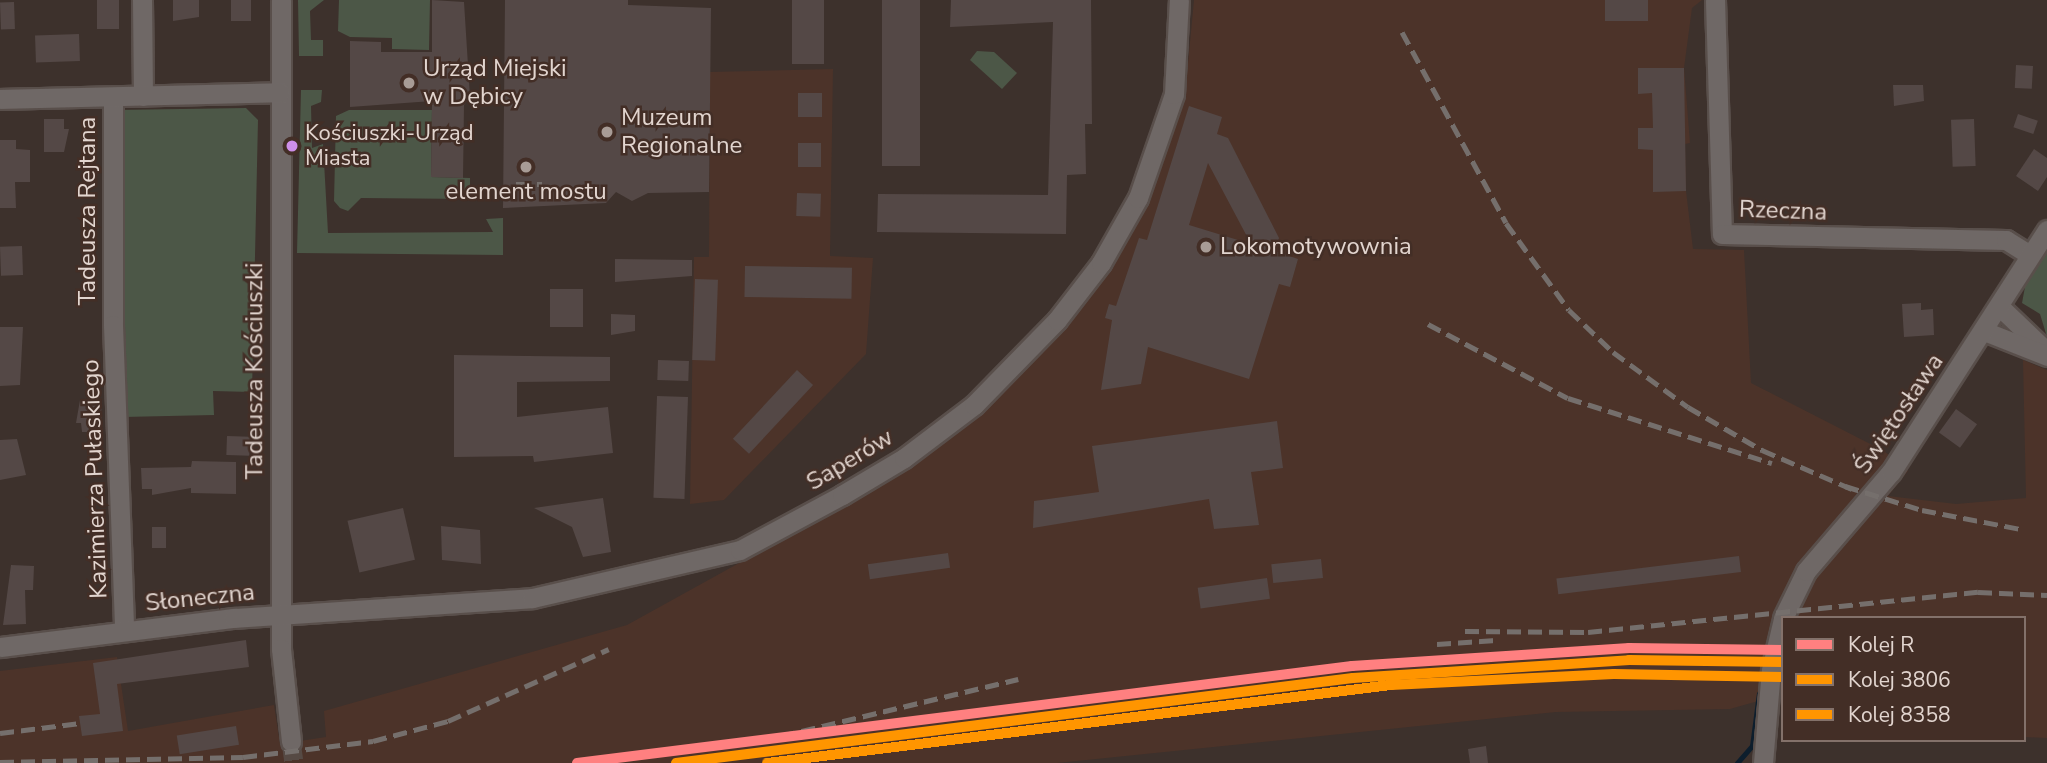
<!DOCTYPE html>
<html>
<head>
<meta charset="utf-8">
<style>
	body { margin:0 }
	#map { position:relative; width:2047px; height:763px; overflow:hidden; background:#3d312c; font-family:"Nunito Sans",sans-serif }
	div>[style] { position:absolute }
	.built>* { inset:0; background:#4c3329 }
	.green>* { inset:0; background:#4c5747 }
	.stream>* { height:5px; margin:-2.5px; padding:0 2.5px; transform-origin:2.5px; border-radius:2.5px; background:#0d1e2d }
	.building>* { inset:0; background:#544846; transform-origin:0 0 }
	.minor-tunnel>* { height:19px; margin-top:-9.5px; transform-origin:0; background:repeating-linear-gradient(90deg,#564a44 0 19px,transparent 0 29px) }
	.roads { filter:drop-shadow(2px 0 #594f4b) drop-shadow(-2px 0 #594f4b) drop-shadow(0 2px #594f4b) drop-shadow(0 -2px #594f4b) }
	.minor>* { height:19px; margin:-9.5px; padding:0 9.5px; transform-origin:9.5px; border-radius:9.5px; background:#6f6866 }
	.rail>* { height:5px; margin-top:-2.5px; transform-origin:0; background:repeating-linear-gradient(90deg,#756f6c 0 14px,transparent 0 21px) }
	.rail-1>* { height:10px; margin:-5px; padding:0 5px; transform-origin:5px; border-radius:5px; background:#ff8080 }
	.rail-2>* { height:10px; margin:-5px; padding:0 5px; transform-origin:5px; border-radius:5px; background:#ff9500 }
	.rail-3>* { height:10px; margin:-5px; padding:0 5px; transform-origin:5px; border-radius:5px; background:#ff9500 }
	.dots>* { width:19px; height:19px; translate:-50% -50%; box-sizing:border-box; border:4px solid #432e26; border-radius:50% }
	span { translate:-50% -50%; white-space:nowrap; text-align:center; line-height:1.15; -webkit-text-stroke:5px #432e26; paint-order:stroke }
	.bus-label { font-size:22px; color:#e2d5cf }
	.left { translate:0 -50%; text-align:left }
	.poi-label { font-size:24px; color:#e2d5cf }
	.street-label { font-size:24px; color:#e2d5cf }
	.legend { position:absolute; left:1781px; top:616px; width:245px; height:126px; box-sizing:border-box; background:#432e26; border:2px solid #83716a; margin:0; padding:9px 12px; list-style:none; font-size:21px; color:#e2d5cf }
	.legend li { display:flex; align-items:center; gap:14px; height:35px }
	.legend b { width:35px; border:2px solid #83716a }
</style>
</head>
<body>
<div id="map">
	<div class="built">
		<i style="clip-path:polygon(1194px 0,1702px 0,1692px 8px,1684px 68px,1690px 143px,1685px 144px,1686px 191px,1693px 249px,1744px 250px,1751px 383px,1884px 451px,1908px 471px,1888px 496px,1956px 504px,2026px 498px,2023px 360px,2047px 370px,2047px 738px,2024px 737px,2024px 618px,1783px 618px,1783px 694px,1730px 709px,1556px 712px,1057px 763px,0 763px,0 671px,117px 657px,128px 731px,274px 705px,280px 744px,326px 737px,324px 711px,627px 625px,864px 494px,970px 420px,1048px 345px,1117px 258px,1147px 202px,1172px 136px,1187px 74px)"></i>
		<i style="clip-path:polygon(833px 69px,830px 256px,873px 258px,866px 354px,724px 500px,690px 504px,694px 257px,709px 257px,710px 72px)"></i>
	</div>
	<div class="green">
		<i style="clip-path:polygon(298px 0,324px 0,310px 11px,311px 40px,323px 40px,323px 56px,299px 56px)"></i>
		<i style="clip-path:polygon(339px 0,430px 0,429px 50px,392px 49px,392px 38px,350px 37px,338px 31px)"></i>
		<i style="clip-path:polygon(977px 51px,994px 52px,1017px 73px,1002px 89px,970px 60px)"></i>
		<i style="clip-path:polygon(301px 90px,322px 90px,321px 102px,311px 106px,312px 148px,323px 144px,328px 233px,493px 232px,486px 219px,503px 218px,503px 255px,297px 253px)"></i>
		<i style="clip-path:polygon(246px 108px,258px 120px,252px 392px,213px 391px,214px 415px,123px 417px,116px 110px)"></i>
		<i style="clip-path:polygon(349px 110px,432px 110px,431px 177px,470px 178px,470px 199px,361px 198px,348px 211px,340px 208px,334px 201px,336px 116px)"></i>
		<i style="clip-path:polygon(2047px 244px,2047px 337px,2040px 314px,2022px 303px,2027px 276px)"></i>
	</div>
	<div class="stream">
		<i style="left:1737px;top:763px;width:23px;rotate:-49deg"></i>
		<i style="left:1752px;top:746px;width:53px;rotate:-82.5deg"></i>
	</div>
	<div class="building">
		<i style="left:97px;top:0;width:22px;height:29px"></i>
		<i style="clip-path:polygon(173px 0,199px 0,199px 17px,173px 21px)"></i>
		<i style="left:231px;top:0;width:20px;height:21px"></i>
		<i style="clip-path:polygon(432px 0,464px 2px,470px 97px,464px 105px,463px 178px,431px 177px,432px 101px,350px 107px,350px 41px,381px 42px,381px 52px,432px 52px)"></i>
		<i style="clip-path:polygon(505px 0,628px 0,628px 5px,711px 8px,709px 192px,648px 193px,632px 201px,616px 192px,606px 203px,503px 208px)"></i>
		<i style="left:792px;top:0;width:32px;height:64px"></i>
		<i style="left:882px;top:0;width:38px;height:166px"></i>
		<i style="clip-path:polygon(951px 0,1091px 0,1092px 124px,1085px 124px,1086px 174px,1067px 175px,1066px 234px,877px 232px,878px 194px,1048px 195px,1053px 22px,950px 27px)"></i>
		<i style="left:1605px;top:0;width:43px;height:21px"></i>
		<i style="left:14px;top:2px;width:27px;height:14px;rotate:88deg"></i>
		<i style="left:79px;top:34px;width:27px;height:44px;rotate:88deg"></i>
		<i style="left:2016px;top:65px;width:17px;height:23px;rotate:3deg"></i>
		<i style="clip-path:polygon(1638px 68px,1684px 68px,1686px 191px,1653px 192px,1653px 150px,1638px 149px,1638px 128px,1653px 128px,1652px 93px,1638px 94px)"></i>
		<i style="clip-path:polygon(1893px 85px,1923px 85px,1924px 101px,1894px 106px)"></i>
		<i style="left:798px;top:93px;width:24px;height:24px"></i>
		<i style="clip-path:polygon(evenodd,1189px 106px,1222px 117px,1217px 134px,1228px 138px,1279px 238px,1275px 251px,1298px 259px,1290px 287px,1279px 284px,1249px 379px,1148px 347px,1141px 384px,1101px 390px,1112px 320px,1105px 318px,1109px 304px,1116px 306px,1139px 238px,1147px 240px,1189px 106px,1208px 163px,1251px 244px,1189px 225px,1208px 163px)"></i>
		<i style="left:2018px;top:114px;width:21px;height:14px;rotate:19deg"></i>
		<i style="clip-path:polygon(44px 119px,64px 119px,64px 129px,69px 129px,64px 152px,44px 152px)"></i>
		<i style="left:1974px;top:119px;width:47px;height:23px;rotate:88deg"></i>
		<i style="clip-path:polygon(0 140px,16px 140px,16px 149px,30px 150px,30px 182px,15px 182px,16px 208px,0 208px)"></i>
		<i style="left:798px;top:143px;width:23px;height:24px"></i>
		<i style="clip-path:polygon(2034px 149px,2047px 158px,2047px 177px,2038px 191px,2016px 176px)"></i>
		<i style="left:797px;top:193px;width:24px;height:23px;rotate:2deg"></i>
		<i style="left:22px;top:246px;width:29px;height:22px;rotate:88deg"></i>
		<i style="clip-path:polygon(615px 259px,692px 260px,692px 276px,615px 282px)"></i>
		<i style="left:745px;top:266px;width:107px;height:31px;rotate:1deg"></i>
		<i style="left:695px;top:279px;width:23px;height:81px;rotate:2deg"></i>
		<i style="left:550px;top:289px;width:33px;height:38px"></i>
		<i style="clip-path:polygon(1921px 303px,1921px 310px,1933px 309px,1934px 335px,1904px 337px,1902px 304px)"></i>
		<i style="clip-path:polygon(611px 314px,635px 315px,635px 331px,611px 335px)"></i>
		<i style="clip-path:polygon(0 327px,23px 327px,20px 385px,0 386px)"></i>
		<i style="clip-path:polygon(454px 355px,610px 357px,610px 381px,517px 382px,517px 417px,608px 407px,613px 453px,534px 462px,533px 456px,454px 457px)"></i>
		<i style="left:658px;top:360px;width:31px;height:20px;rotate:2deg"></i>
		<i style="left:797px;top:370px;width:22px;height:94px;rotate:43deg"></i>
		<i style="left:688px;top:397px;width:102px;height:31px;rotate:92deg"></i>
		<i style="clip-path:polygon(101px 399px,102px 432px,82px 432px,81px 423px,76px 423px,80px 400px)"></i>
		<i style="left:1956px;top:409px;width:26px;height:29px;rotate:36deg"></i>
		<i style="clip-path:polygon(1277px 421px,1283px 468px,1251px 472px,1259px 525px,1214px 529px,1209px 499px,1033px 528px,1034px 501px,1099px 492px,1092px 446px)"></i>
		<i style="left:227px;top:436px;width:23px;height:19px;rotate:2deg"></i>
		<i style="clip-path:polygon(17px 439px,26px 475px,0 480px,0 440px)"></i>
		<i style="clip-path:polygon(192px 461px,236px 462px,236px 494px,191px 493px,191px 488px,152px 495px,152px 489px,142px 489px,141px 468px,191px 467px)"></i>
		<i style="clip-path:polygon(603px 498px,611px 552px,583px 557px,572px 527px,534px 508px)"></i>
		<i style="left:403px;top:508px;width:53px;height:57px;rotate:77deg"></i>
		<i style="clip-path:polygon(441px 526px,480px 530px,481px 564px,442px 560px)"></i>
		<i style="left:152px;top:527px;width:14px;height:21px"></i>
		<i style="left:948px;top:553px;width:15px;height:81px;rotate:82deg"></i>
		<i style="left:1739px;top:556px;width:16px;height:184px;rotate:83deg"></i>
		<i style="left:1321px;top:559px;width:19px;height:50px;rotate:84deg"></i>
		<i style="clip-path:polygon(11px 565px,34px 566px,33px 590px,25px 590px,26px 624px,3px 625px)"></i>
		<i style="left:1267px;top:578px;width:21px;height:70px;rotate:82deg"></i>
		<i style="clip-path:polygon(246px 640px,249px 667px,117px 684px,123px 731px,82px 736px,79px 716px,100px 714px,93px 663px)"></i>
		<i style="left:236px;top:726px;width:19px;height:60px;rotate:81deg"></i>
		<i style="clip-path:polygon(1486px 746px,1488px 763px,1470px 763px,1468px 749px)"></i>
	</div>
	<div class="minor-tunnel">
		<i style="left:291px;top:741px;width:22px;rotate:82deg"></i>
	</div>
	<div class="roads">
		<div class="minor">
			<i style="left:142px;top:0;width:96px;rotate:89.4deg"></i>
			<i style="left:281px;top:0;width:649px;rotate:90deg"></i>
			<i style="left:281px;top:649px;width:93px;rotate:83.8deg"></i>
			<i style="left:1715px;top:0;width:234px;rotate:88.3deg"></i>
			<i style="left:1722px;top:234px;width:284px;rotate:1.2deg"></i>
			<i style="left:2006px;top:240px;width:28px;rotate:32deg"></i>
			<i style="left:113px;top:97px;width:228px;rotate:90deg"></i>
			<i style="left:113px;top:325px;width:306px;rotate:87.9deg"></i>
			<i style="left:0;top:99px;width:280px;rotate:-1.4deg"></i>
			<i style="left:1999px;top:306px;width:66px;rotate:43.8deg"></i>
			<i style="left:1984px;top:331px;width:68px;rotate:21.6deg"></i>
			<i style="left:1783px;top:618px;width:52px;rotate:-63.9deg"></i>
			<i style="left:1806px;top:571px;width:130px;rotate:-49.4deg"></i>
			<i style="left:1891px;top:472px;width:288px;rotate:-57.2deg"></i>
			<i style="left:0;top:647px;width:236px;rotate:-7.1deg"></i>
			<i style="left:234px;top:618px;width:299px;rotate:-3.8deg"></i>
			<i style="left:532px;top:598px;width:213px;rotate:-13deg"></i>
			<i style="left:740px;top:550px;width:116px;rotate:-28.3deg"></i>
			<i style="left:842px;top:495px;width:72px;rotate:-30.8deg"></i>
			<i style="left:904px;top:458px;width:88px;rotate:-37.1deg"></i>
			<i style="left:974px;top:405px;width:119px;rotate:-45.7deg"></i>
			<i style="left:1057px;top:320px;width:72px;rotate:-52.3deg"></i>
			<i style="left:1101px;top:263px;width:75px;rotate:-60.4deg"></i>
			<i style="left:1138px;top:198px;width:110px;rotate:-70.9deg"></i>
			<i style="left:1174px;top:94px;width:94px;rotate:-87deg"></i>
			<i style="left:1763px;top:763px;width:93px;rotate:-85.1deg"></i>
			<i style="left:1771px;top:670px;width:52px;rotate:-76.8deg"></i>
		</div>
	</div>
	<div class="rail">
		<i style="left:1402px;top:32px;width:217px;rotate:61.4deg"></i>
		<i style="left:1506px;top:223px;width:107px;rotate:54.1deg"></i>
		<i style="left:1569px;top:310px;width:61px;rotate:43.7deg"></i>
		<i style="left:1613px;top:352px;width:93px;rotate:36.3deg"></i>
		<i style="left:1688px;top:407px;width:86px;rotate:30.2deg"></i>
		<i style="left:1762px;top:450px;width:98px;rotate:23.4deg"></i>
		<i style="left:516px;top:184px;width:26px"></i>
		<i style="left:1428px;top:324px;width:158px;rotate:27.9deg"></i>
		<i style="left:1568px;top:398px;width:214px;rotate:17.7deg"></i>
		<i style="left:1845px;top:486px;width:81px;rotate:17.3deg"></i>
		<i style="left:1922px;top:510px;width:101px;rotate:10.9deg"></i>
		<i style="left:1465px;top:631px;width:123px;rotate:0.5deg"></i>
		<i style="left:1588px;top:632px;width:392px;rotate:-5.9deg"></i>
		<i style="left:1978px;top:592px;width:69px;rotate:2.5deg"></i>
		<i style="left:1437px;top:644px;width:59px;rotate:-3.9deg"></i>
		<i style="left:0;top:733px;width:81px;rotate:-7.1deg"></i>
		<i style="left:781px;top:736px;width:244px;rotate:-13.5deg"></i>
		<i style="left:0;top:762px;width:243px;rotate:-1.2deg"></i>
		<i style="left:243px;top:757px;width:131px;rotate:-7deg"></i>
		<i style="left:373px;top:741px;width:78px;rotate:-14.9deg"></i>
		<i style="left:448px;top:721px;width:176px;rotate:-24.1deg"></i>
	</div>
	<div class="rail-1">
		<i style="left:577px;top:763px;width:781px;rotate:-7.13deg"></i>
		<i style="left:1352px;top:666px;width:278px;rotate:-3.7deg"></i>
		<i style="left:1629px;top:648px;width:154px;rotate:0.7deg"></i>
	</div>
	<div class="rail-2">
		<i style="left:676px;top:763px;width:682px;rotate:-7.16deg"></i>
		<i style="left:1353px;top:678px;width:277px;rotate:-3.7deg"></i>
		<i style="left:1629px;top:660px;width:154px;rotate:0.7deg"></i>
	</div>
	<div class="rail-3">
		<i style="left:767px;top:763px;width:629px;rotate:-7.13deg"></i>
		<i style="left:1391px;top:685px;width:223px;rotate:-2.8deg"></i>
		<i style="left:1614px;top:674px;width:169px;rotate:1deg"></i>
	</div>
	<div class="dots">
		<i style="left:409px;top:83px;background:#a89c96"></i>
		<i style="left:607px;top:132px;background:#a89c96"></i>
		<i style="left:292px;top:146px;background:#ce8fe9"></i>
		<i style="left:526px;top:167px;background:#a89c96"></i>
		<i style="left:1206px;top:247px;background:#a89c96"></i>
	</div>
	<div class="bus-label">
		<span class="left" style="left:305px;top:146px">Kościuszki-Urząd<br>Miasta</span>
	</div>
	<div class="poi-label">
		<span class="left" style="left:423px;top:83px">Urząd Miejski<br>w Dębicy</span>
		<span class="left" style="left:621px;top:132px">Muzeum<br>Regionalne</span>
		<span style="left:526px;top:192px">element mostu</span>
		<span class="left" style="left:1220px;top:247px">Lokomotywownia</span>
	</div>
	<div class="street-label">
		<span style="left:88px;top:211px;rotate:-90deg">Tadeusza Rejtana</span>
		<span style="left:1783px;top:211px;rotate:2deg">Rzeczna</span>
		<span style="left:255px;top:371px;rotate:-90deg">Tadeusza Kościuszki</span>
		<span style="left:1899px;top:414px;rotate:-56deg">Świętosława</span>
		<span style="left:850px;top:460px;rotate:-31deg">Saperów</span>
		<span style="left:95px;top:479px;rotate:-92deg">Kazimierza Pułaskiego</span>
		<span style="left:200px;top:598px;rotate:-6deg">Słoneczna</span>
	</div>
	<ul class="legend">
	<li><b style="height:9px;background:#ff8080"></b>Kolej R</li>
	<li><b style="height:9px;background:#ff9500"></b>Kolej 3806</li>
	<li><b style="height:9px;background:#ff9500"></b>Kolej 8358</li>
	</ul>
</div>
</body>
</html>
